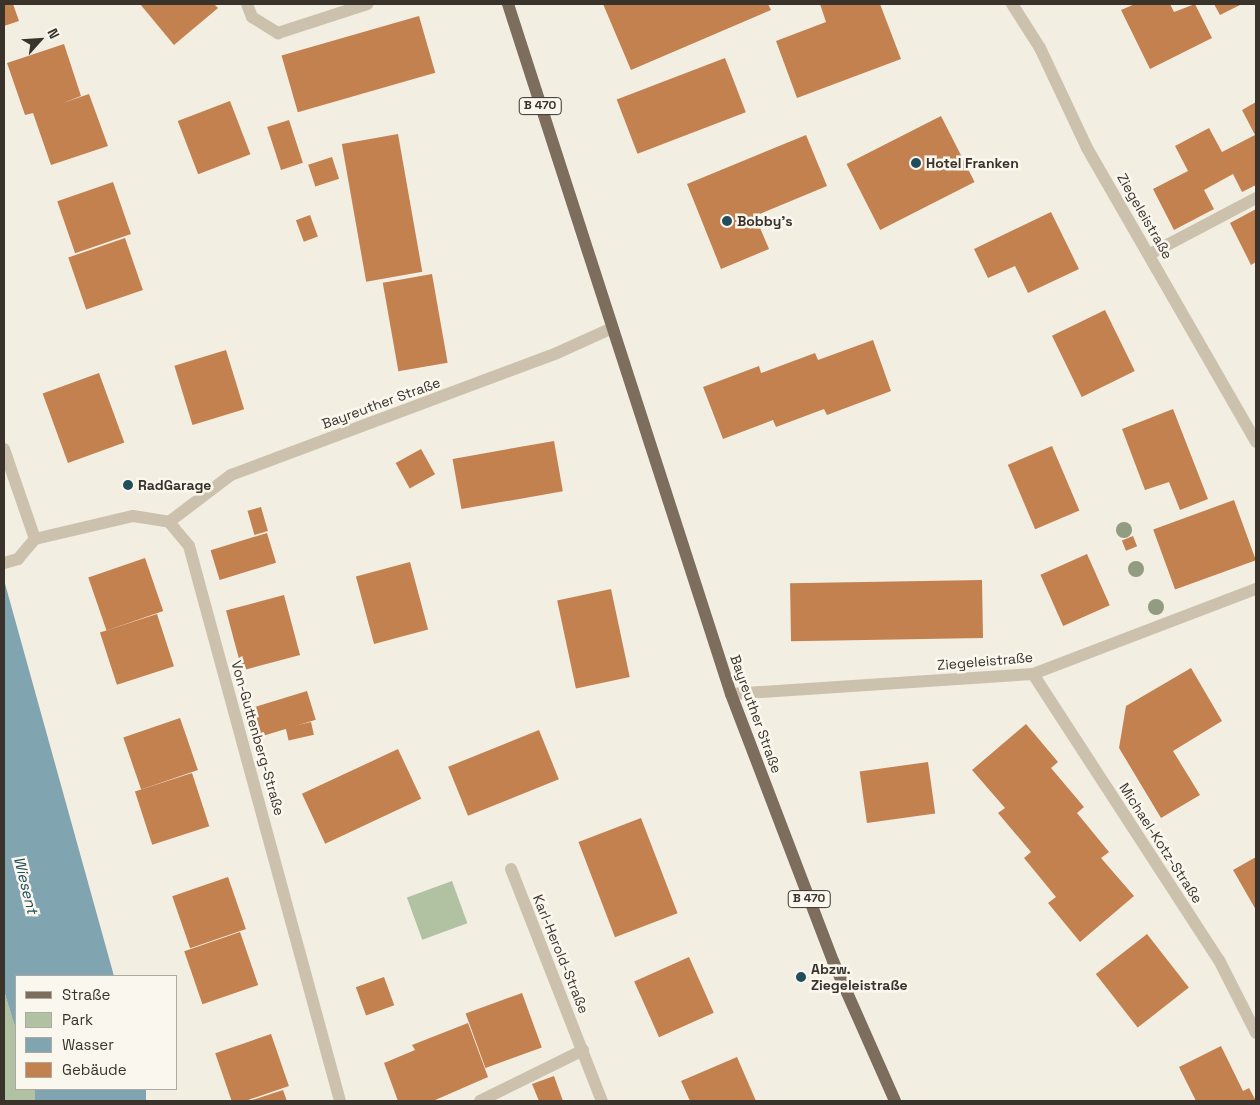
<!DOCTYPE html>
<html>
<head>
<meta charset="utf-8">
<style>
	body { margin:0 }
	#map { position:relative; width:1260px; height:1105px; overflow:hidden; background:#f3eee2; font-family:"Space Grotesk",sans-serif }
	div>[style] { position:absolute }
	.green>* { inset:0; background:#b1c2a2; transform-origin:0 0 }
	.water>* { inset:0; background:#81a5b0; transform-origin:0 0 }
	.building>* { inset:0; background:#c38150; transform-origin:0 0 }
	.lane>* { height:12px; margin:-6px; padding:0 6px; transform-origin:6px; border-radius:6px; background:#ccc1ad }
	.street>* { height:12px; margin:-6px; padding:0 6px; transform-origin:6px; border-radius:6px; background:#ccc1ad }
	.primary>* { height:12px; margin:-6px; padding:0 6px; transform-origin:6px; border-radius:6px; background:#7c6d5d }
	.trees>* { width:16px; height:16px; margin:-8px; border-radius:50%; background:#929c80 }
	.dots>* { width:14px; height:14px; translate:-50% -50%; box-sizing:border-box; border:2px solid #faf7ef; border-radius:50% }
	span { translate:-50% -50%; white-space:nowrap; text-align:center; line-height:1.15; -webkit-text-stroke:5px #faf7ef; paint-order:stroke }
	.shield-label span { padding:1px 4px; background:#faf7ef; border:1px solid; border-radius:4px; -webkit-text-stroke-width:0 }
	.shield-label { font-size:12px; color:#3a332c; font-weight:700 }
	.poi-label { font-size:14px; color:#3a332c; font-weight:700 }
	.left { translate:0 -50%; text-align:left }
	.street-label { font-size:14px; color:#3a332c }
	.water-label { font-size:15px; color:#224d5b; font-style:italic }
	.frame { position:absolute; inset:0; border:5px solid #3a332c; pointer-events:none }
	.legend { position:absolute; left:15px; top:975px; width:162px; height:115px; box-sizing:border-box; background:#faf7ef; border:1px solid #ada9a1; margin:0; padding:6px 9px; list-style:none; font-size:15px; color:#3a332c }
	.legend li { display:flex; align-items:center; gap:10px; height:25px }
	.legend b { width:25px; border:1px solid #ada9a1 }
	.north { position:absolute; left:15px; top:15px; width:50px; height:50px; -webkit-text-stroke:4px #faf7ef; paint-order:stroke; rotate:64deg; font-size:14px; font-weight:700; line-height:20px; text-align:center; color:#3a332c }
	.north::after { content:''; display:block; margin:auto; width:18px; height:22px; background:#3a332c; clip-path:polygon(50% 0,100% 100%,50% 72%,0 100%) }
</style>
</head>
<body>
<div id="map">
	<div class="green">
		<i style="left:452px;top:881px;width:45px;height:48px;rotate:70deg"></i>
		<i style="clip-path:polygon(4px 991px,16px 1030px,16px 1089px,35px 1089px,39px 1101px,4px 1101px)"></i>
	</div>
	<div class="water">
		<i style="clip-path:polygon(4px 580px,114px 976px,16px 976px,16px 1030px,4px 991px)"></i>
		<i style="left:35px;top:1089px;width:111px;height:13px"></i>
	</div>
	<div class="building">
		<i style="clip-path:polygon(4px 4px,13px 4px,19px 21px,4px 26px)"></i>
		<i style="clip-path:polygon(140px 4px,214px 4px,218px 8px,174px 45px)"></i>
		<i style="clip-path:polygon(603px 4px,768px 4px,771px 10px,631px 70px)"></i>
		<i style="clip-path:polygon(820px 4px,880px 4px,901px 59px,797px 98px,776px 41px,826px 22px)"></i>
		<i style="clip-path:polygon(1135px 4px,1170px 4px,1174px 12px,1195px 4px,1212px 38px,1150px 69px,1121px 10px)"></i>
		<i style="clip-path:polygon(1214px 4px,1242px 4px,1220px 15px)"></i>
		<i style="left:419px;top:16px;width:59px;height:143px;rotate:74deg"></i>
		<i style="clip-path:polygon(64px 44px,81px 96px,63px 103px,89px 94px,108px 146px,51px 165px,33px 113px,25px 115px,7px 63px)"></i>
		<i style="left:725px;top:58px;width:58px;height:116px;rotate:69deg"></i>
		<i style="left:230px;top:101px;width:57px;height:56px;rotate:69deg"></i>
		<i style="clip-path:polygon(1256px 102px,1256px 185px,1242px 192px,1233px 174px,1204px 190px,1214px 209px,1174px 230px,1153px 189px,1188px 171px,1175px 146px,1209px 128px,1222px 152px,1255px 135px,1242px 110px)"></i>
		<i style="left:941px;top:116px;width:74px;height:106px;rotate:63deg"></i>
		<i style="left:289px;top:120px;width:45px;height:23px;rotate:72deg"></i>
		<i style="left:398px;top:134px;width:140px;height:57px;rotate:80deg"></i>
		<i style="clip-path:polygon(806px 135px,827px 186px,755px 216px,769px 249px,721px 269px,687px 184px)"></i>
		<i style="left:332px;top:157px;width:23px;height:25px;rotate:72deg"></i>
		<i style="left:113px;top:182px;width:55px;height:59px;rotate:71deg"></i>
		<i style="clip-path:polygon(1256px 209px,1256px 262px,1251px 265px,1230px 223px)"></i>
		<i style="clip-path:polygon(1051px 212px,1079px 269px,1028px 293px,1015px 266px,988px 278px,974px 249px)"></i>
		<i style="left:310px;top:215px;width:23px;height:15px;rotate:70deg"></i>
		<i style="left:125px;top:238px;width:55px;height:60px;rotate:71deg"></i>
		<i style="left:432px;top:274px;width:90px;height:50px;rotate:80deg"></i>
		<i style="left:1105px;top:310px;width:68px;height:59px;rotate:64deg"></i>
		<i style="clip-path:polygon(873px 340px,891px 391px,827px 415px,824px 409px,776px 427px,773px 420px,723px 439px,703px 387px,759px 366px,761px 373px,815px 353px,818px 360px)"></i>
		<i style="left:226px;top:350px;width:62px;height:54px;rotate:73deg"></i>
		<i style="left:99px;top:373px;width:74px;height:60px;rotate:70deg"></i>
		<i style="clip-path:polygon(1173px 409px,1208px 499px,1180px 510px,1169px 482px,1145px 490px,1122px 429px)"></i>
		<i style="left:554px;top:441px;width:51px;height:103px;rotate:80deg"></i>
		<i style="left:1052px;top:446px;width:70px;height:48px;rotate:67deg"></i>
		<i style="left:421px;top:449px;width:29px;height:29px;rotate:61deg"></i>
		<i style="left:1234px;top:500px;width:64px;height:86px;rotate:70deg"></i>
		<i style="left:261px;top:507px;width:25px;height:14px;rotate:74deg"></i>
		<i style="left:267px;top:533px;width:31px;height:59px;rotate:73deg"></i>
		<i style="left:1133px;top:536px;width:11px;height:12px;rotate:68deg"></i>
		<i style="left:1087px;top:554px;width:56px;height:51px;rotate:66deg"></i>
		<i style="left:145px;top:558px;width:56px;height:60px;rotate:71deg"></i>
		<i style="left:410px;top:562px;width:70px;height:56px;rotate:75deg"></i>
		<i style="left:982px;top:580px;width:58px;height:192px;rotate:89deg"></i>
		<i style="left:611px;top:589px;width:90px;height:55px;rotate:78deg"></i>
		<i style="left:284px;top:595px;width:62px;height:60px;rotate:75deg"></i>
		<i style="left:157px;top:614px;width:55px;height:60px;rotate:72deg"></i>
		<i style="clip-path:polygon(1191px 668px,1222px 721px,1173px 751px,1200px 795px,1161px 818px,1119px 748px,1126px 706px)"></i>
		<i style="left:307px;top:691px;width:30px;height:59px;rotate:73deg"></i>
		<i style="left:180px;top:718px;width:55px;height:60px;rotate:71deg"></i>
		<i style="left:311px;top:722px;width:13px;height:26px;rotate:77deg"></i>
		<i style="clip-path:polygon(1026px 724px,1058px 762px,1051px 768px,1084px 807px,1077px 813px,1109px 852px,1101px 858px,1134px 896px,1080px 942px,1048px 903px,1056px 897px,1024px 858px,1031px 852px,998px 813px,1005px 808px,972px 770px)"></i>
		<i style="left:539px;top:730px;width:53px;height:98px;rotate:68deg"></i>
		<i style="left:398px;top:749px;width:55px;height:106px;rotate:65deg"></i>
		<i style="left:928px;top:762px;width:52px;height:69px;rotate:82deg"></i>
		<i style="left:192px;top:773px;width:56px;height:60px;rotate:72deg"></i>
		<i style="left:641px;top:818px;width:102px;height:67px;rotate:69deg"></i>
		<i style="clip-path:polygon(1256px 857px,1256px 910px,1233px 870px)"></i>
		<i style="left:228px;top:877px;width:55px;height:59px;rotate:71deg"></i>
		<i style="left:240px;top:932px;width:56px;height:59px;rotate:71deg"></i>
		<i style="left:1147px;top:934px;width:68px;height:65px;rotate:52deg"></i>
		<i style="left:689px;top:957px;width:61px;height:60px;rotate:66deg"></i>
		<i style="left:384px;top:977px;width:30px;height:30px;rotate:70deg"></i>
		<i style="left:522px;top:993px;width:58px;height:60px;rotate:70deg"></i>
		<i style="clip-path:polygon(468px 1023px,488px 1077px,433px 1101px,398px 1101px,384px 1063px,415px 1050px,412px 1045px)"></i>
		<i style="left:271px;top:1034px;width:55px;height:59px;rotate:71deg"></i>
		<i style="clip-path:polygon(1221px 1046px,1243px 1091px,1249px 1088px,1256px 1101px,1196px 1101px,1179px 1067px)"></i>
		<i style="clip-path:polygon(737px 1057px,756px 1101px,690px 1101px,681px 1081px)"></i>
		<i style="clip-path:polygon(554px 1076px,563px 1101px,539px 1101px,532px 1084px)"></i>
		<i style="clip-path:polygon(283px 1090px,287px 1101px,249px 1101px)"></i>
	</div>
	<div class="lane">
		<i style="left:1150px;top:254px;width:120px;rotate:-27.8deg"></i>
		<i style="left:4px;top:563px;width:15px;rotate:-16deg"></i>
		<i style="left:18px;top:559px;width:26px;rotate:-50deg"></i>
	</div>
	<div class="street">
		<i style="left:247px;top:4px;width:14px;rotate:69deg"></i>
		<i style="left:252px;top:17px;width:31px;rotate:32deg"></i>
		<i style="left:278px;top:33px;width:94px;rotate:-18deg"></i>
		<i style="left:1012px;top:4px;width:52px;rotate:57.5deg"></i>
		<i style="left:1040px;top:48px;width:110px;rotate:64.8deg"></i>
		<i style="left:1087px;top:148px;width:339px;rotate:60.1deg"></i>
		<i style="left:4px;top:449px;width:95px;rotate:71deg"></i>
		<i style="left:35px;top:539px;width:101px;rotate:-13.2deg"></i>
		<i style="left:133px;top:516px;width:36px;rotate:9deg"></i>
		<i style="left:169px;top:522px;width:31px;rotate:50deg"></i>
		<i style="left:189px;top:546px;width:575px;rotate:74.78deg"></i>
		<i style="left:169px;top:522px;width:78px;rotate:-37.2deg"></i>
		<i style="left:231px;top:475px;width:348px;rotate:-20.5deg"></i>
		<i style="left:557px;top:353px;width:60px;rotate:-24.4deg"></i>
		<i style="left:1033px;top:674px;width:341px;rotate:57deg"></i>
		<i style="left:1219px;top:960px;width:82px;rotate:63.1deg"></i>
		<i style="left:731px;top:694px;width:303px;rotate:-3.8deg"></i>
		<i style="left:1033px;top:674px;width:239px;rotate:-20.9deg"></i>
		<i style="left:511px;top:869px;width:249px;rotate:68.6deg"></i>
		<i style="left:480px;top:1101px;width:115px;rotate:-26.3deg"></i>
	</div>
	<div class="primary">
		<i style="left:508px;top:4px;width:725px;rotate:72.09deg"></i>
		<i style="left:731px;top:694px;width:286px;rotate:69.1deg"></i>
		<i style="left:833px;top:961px;width:153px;rotate:66.1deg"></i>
	</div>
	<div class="trees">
		<i style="left:1124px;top:530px"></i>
		<i style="left:1136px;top:569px"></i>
		<i style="left:1156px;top:607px"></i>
	</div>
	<div class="dots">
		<i style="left:916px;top:163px;background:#224d5b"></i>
		<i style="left:727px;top:221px;background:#224d5b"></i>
		<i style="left:128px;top:485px;background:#224d5b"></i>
		<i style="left:801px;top:977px;background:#224d5b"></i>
	</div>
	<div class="shield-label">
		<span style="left:540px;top:106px">B 470</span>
		<span style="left:809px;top:899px">B 470</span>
	</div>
	<div class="poi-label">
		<span class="left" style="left:926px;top:163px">Hotel Franken</span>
		<span class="left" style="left:737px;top:221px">Bobby's</span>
		<span class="left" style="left:138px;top:485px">RadGarage</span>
		<span class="left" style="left:811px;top:977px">Abzw.<br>Ziegeleistraße</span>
	</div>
	<div class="street-label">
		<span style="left:1145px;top:216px;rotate:60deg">Ziegeleistraße</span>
		<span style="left:381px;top:403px;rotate:-20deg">Bayreuther Straße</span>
		<span style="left:985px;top:661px;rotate:-5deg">Ziegeleistraße</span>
		<span style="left:756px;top:714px;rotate:70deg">Bayreuther Straße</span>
		<span style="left:258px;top:738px;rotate:74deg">Von-Guttenberg-Straße</span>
		<span style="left:1161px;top:843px;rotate:57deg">Michael-Kotz-Straße</span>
		<span style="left:561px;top:954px;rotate:68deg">Karl-Herold-Straße</span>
	</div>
	<div class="water-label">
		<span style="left:26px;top:885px;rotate:76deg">Wiesent</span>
	</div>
	<div class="frame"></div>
	<ul class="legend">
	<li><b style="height:6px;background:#7c6d5d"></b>Straße</li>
	<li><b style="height:14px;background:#b1c2a2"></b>Park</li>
	<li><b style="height:14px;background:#81a5b0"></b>Wasser</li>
	<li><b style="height:14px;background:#c38150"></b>Gebäude</li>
	</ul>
	<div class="north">N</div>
</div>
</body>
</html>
